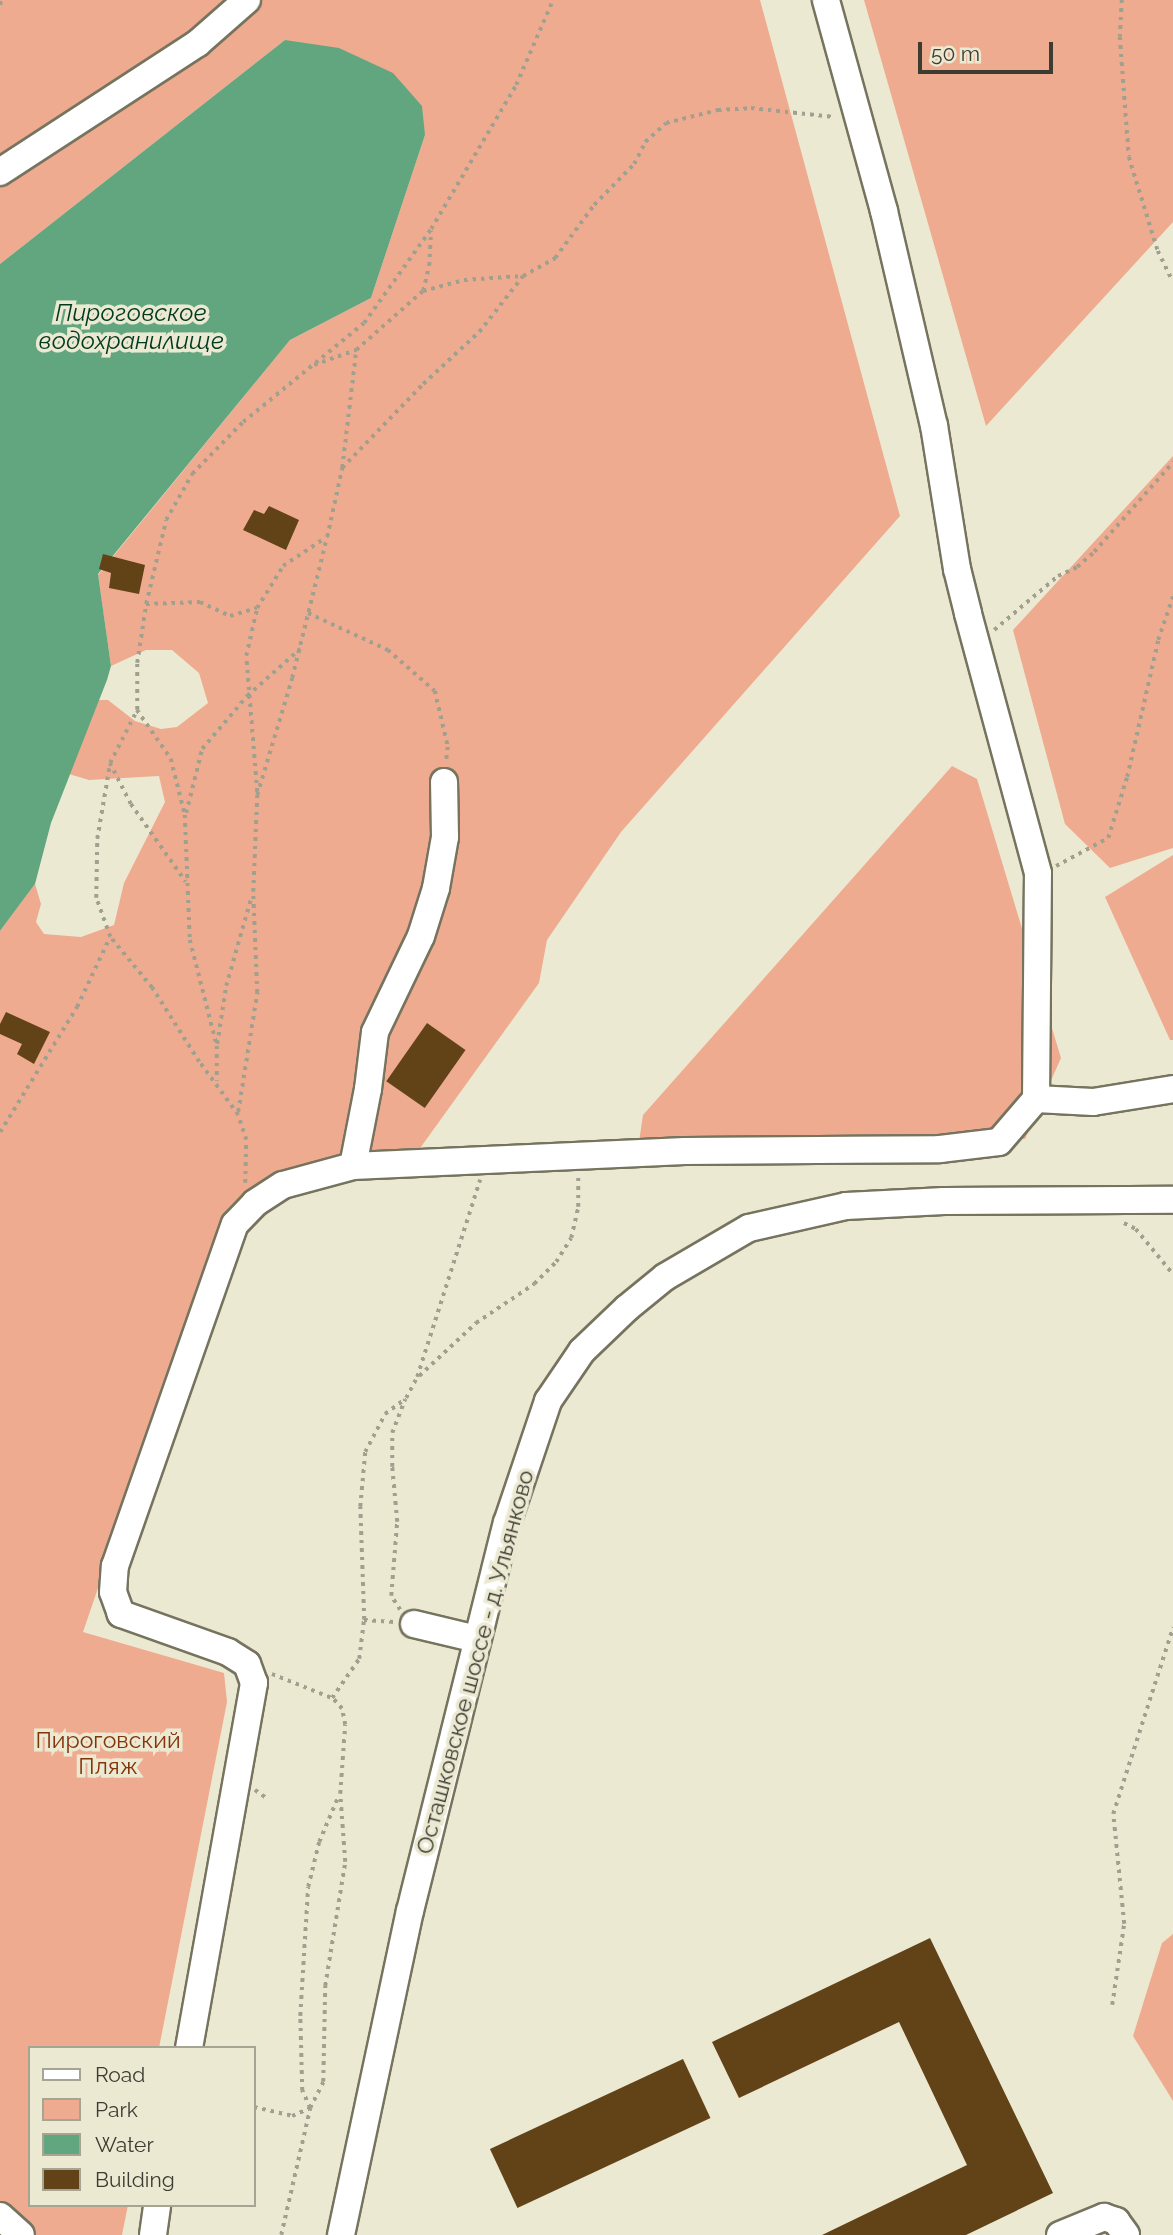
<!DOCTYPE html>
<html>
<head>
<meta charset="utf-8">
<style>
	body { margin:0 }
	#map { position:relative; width:1173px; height:2235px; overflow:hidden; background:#ece9d2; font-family:Raleway,sans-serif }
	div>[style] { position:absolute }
	.green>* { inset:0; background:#efab90 }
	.water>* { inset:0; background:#62a680 }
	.building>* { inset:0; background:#624318; transform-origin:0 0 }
	.path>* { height:3.5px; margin-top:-1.75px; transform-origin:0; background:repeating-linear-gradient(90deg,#a19f8e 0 3.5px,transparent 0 8.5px) }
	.roads { filter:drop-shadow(2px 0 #76735f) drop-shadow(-2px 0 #76735f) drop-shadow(0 2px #76735f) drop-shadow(0 -2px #76735f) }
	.minor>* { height:26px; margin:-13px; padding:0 13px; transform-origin:13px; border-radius:13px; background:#fff }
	span { translate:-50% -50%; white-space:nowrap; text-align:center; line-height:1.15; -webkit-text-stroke:7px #ece9d2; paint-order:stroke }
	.street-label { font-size:23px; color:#3d3c33 }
	.park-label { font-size:23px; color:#84340b }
	.water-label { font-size:24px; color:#003a21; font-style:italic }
	.legend { position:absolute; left:28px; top:2046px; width:228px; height:161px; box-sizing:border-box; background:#ece9d2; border:2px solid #a6a492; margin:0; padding:9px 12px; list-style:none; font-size:21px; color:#3d3c33 }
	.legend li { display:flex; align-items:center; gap:14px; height:35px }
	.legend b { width:35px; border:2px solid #a6a492 }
	.scale { position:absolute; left:918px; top:42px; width:135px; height:32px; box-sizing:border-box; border:4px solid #3d3c33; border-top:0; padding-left:9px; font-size:21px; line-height:24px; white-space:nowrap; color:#3d3c33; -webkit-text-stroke:5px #ece9d2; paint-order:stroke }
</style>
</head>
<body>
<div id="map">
	<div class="green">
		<i style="clip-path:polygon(0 0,760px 0,900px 516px,621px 832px,547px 940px,539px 983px,418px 1151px,302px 1167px,224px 1220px,83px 1632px,224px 1673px,227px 1702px,159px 2048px,30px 2048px,30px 2205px,128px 2205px,122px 2235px,0 2235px,0 931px,35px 884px,41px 904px,36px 922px,44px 934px,81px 937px,114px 925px,124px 883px,165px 802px,159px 776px,89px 780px,69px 774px,99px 700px,108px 700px,135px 721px,161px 729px,177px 727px,208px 703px,199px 673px,172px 650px,146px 650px,111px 666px,98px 575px,290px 340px,371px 298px,425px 135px,285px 40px,0 264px)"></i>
		<i style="clip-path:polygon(864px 0,1173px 0,1173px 222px,986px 426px)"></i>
		<i style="clip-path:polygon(1173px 456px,1173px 848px,1110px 868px,1065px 824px,1013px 630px)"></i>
		<i style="clip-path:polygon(952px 766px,977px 779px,1061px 1058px,1025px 1139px,638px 1149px,643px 1115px)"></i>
		<i style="clip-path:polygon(1173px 855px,1173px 1040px,1170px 1040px,1105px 897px)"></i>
		<i style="clip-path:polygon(1173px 1934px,1173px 2101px,1133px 2036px,1162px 1943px)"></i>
	</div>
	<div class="water">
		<i style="clip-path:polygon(285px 40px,339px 48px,393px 73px,422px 106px,425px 135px,371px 298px,290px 340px,98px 574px,111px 666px,107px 680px,51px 823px,35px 884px,0 931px,0 264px)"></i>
	</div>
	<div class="building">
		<i style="clip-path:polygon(269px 506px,299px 520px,286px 550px,243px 530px,254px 510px,264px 514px)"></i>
		<i style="clip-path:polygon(103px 554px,145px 565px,139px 594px,109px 588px,111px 573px,99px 569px)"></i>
		<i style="clip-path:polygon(6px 1012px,50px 1032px,34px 1064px,17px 1054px,22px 1044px,0 1034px,0 1024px)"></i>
		<i style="left:427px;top:1023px;width:47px;height:71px;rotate:35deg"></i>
		<i style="clip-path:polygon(930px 1938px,1053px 2193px,966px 2235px,822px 2235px,967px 2165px,899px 2022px,739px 2098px,712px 2042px)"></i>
		<i style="left:683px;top:2059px;width:65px;height:213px;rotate:65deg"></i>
	</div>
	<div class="path">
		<i style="left:1122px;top:0;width:37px;rotate:93deg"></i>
		<i style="left:1120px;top:37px;width:120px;rotate:85.7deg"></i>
		<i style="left:1129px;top:157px;width:98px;rotate:72.9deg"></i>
		<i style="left:1158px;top:251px;width:34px;rotate:64deg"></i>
		<i style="left:0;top:5px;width:5px;rotate:-79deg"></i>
		<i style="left:423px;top:291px;width:42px;rotate:-15deg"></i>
		<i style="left:464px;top:280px;width:59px;rotate:-3.9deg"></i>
		<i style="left:523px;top:276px;width:37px;rotate:-29deg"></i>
		<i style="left:555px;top:258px;width:66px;rotate:-53.7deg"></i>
		<i style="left:594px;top:205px;width:57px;rotate:-45.7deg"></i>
		<i style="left:634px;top:164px;width:25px;rotate:-63deg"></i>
		<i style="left:645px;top:142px;width:28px;rotate:-42deg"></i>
		<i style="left:666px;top:123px;width:54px;rotate:-14deg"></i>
		<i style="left:718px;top:110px;width:33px;rotate:-3deg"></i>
		<i style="left:751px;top:108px;width:84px;rotate:6.1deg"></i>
		<i style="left:314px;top:365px;width:45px;rotate:-19.7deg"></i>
		<i style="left:356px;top:350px;width:89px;rotate:-41.4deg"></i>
		<i style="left:423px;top:291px;width:26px;rotate:-77deg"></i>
		<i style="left:429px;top:266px;width:35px;rotate:-87deg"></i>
		<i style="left:342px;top:468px;width:117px;rotate:-46deg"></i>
		<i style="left:423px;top:384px;width:76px;rotate:-42.9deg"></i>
		<i style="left:479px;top:332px;width:71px;rotate:-51.8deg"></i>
		<i style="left:146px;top:604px;width:54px;rotate:-2.1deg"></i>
		<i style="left:200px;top:602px;width:33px;rotate:25deg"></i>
		<i style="left:230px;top:616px;width:28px;rotate:-17deg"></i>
		<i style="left:308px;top:613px;width:88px;rotate:24.8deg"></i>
		<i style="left:388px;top:650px;width:62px;rotate:41.1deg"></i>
		<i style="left:435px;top:691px;width:57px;rotate:76.9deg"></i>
		<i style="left:448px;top:747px;width:16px;rotate:97deg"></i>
		<i style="left:994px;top:630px;width:84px;rotate:-40.2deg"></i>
		<i style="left:1058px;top:576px;width:21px;rotate:-25deg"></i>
		<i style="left:1077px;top:567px;width:23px;rotate:-41deg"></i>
		<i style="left:1094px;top:552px;width:120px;rotate:-48.7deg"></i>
		<i style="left:137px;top:710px;width:60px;rotate:55.2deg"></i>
		<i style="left:171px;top:759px;width:58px;rotate:76deg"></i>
		<i style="left:185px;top:815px;width:125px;rotate:87.7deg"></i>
		<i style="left:190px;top:940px;width:109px;rotate:75.7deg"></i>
		<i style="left:217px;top:1046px;width:35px;rotate:90deg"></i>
		<i style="left:110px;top:763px;width:46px;rotate:62.9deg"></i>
		<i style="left:131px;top:804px;width:95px;rotate:54.8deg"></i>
		<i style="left:257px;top:792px;width:136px;rotate:-94.6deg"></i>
		<i style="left:246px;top:656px;width:49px;rotate:-77.1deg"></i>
		<i style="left:257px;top:608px;width:49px;rotate:-58.2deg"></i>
		<i style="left:283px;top:566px;width:50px;rotate:-33.7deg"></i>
		<i style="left:186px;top:813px;width:66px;rotate:-76deg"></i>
		<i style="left:202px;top:749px;width:70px;rotate:-49.7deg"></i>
		<i style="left:247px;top:696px;width:71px;rotate:-41.6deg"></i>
		<i style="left:1056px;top:866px;width:59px;rotate:-28.3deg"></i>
		<i style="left:1108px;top:838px;width:64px;rotate:-72.7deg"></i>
		<i style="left:1127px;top:777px;width:140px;rotate:-77.2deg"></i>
		<i style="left:1158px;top:640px;width:46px;rotate:-71.2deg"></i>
		<i style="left:217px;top:1044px;width:59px;rotate:-81.2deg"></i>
		<i style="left:226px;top:986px;width:91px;rotate:-74.1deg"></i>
		<i style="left:238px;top:1112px;width:121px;rotate:-80.9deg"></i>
		<i style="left:257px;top:993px;width:101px;rotate:-92.3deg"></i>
		<i style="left:253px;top:892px;width:97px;rotate:-87.6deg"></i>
		<i style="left:257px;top:795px;width:122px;rotate:-73.3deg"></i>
		<i style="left:292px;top:678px;width:145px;rotate:-76.1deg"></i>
		<i style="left:327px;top:537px;width:71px;rotate:-77.7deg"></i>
		<i style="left:342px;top:468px;width:119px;rotate:-83.2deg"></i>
		<i style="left:0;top:1132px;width:147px;rotate:-58.4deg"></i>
		<i style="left:77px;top:1007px;width:77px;rotate:-64.8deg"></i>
		<i style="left:245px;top:1183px;width:43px;rotate:-88.7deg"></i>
		<i style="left:246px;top:1140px;width:26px;rotate:-108deg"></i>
		<i style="left:238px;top:1115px;width:66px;rotate:-126.3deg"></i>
		<i style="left:199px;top:1062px;width:88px;rotate:-122.4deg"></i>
		<i style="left:152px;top:988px;width:66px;rotate:-129.5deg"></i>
		<i style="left:110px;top:937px;width:41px;rotate:-109.7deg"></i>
		<i style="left:96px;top:898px;width:59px;rotate:-89deg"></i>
		<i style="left:97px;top:839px;width:77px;rotate:-80.3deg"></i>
		<i style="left:110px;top:763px;width:59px;rotate:-63deg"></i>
		<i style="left:137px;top:710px;width:47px;rotate:-90deg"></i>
		<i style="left:137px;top:663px;width:60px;rotate:-81.3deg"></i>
		<i style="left:146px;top:604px;width:86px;rotate:-76.6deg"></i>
		<i style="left:166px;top:520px;width:53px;rotate:-60.5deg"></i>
		<i style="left:192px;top:474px;width:73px;rotate:-45.6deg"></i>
		<i style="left:243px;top:422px;width:156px;rotate:-39.3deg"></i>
		<i style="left:364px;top:323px;width:115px;rotate:-54.5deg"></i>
		<i style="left:431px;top:229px;width:167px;rotate:-59.4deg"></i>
		<i style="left:516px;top:85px;width:93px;rotate:-66.5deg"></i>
		<i style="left:1124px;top:1223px;width:13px;rotate:27deg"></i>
		<i style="left:1136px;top:1229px;width:58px;rotate:50.6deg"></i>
		<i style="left:419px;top:1376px;width:78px;rotate:-42.9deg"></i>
		<i style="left:476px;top:1323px;width:70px;rotate:-33.9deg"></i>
		<i style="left:534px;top:1284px;width:31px;rotate:-45deg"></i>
		<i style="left:556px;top:1262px;width:28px;rotate:-58deg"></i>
		<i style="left:571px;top:1238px;width:32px;rotate:-77deg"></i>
		<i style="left:578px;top:1207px;width:30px;rotate:-90deg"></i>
		<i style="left:400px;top:1610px;width:17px;rotate:-123deg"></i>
		<i style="left:391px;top:1596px;width:74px;rotate:-85.4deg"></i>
		<i style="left:397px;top:1522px;width:55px;rotate:-95.2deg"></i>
		<i style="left:392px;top:1467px;width:34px;rotate:-90deg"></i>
		<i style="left:392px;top:1433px;width:36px;rotate:-69deg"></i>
		<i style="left:364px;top:1620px;width:30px;rotate:4deg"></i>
		<i style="left:272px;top:1674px;width:65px;rotate:21.8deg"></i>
		<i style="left:332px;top:1698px;width:47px;rotate:-55.3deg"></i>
		<i style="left:359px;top:1659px;width:39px;rotate:-83deg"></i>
		<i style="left:364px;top:1620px;width:113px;rotate:-92deg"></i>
		<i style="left:360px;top:1507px;width:55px;rotate:-84.8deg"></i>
		<i style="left:365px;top:1452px;width:43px;rotate:-62.2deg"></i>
		<i style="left:385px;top:1414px;width:26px;rotate:-37deg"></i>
		<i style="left:406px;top:1398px;width:24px;rotate:-62deg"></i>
		<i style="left:417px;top:1377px;width:207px;rotate:-72.3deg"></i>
		<i style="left:255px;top:1790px;width:16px;rotate:35deg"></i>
		<i style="left:1112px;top:2005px;width:82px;rotate:-81.6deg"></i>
		<i style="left:1124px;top:1924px;width:111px;rotate:-95.7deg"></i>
		<i style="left:1113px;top:1814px;width:196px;rotate:-72.2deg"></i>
		<i style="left:254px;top:2107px;width:39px;rotate:13deg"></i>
		<i style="left:292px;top:2116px;width:20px;rotate:-24deg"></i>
		<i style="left:310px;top:2108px;width:29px;rotate:-63deg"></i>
		<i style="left:323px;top:2082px;width:96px;rotate:-88.8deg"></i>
		<i style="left:325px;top:1986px;width:126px;rotate:-80.8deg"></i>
		<i style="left:345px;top:1862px;width:68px;rotate:-94.2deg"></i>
		<i style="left:340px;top:1794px;width:69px;rotate:-85.9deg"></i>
		<i style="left:345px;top:1725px;width:16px;rotate:-101deg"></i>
		<i style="left:342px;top:1709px;width:15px;rotate:-132deg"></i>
		<i style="left:281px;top:2235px;width:130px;rotate:-77.1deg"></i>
		<i style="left:310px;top:2108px;width:19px;rotate:-115deg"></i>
		<i style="left:302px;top:2091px;width:75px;rotate:-91.5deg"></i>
		<i style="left:300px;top:2016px;width:129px;rotate:-86.5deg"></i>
		<i style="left:308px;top:1887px;width:46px;rotate:-76.3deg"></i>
		<i style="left:319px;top:1842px;width:49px;rotate:-67.1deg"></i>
	</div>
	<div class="roads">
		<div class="minor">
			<i style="left:0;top:172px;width:236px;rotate:-33.1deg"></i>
			<i style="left:198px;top:43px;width:65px;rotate:-41.3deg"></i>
			<i style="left:1036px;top:1099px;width:57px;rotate:3deg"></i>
			<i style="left:1093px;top:1102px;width:81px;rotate:-9.2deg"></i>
			<i style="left:353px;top:1166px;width:78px;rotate:-79deg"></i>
			<i style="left:368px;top:1089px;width:57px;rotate:-83deg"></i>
			<i style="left:375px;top:1032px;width:106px;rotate:-64.4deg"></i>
			<i style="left:421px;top:936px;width:50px;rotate:-72.6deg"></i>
			<i style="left:436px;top:888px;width:52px;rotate:-80deg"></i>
			<i style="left:445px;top:837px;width:55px;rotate:-91deg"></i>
			<i style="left:414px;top:1624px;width:65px;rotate:13.4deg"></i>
			<i style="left:189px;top:2048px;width:371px;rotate:-79.9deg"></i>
			<i style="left:254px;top:1683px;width:20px;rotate:-110deg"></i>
			<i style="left:247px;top:1664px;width:22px;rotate:-148deg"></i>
			<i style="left:228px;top:1652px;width:114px;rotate:-160.4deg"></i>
			<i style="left:121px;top:1614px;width:23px;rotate:-110deg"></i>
			<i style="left:113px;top:1592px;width:26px;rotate:-86deg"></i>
			<i style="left:115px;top:1566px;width:362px;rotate:-70.7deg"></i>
			<i style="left:235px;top:1224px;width:29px;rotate:-46deg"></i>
			<i style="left:255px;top:1203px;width:33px;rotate:-33deg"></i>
			<i style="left:283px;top:1185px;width:73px;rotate:-15.2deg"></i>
			<i style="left:353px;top:1166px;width:332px;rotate:-2.6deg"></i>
			<i style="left:685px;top:1151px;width:255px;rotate:-0.4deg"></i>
			<i style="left:940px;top:1149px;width:59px;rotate:-6.8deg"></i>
			<i style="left:999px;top:1142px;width:57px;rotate:-49.3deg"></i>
			<i style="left:1036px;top:1099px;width:226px;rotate:-89.5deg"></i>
			<i style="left:1038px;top:873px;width:269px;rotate:-105.1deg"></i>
			<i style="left:968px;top:613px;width:45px;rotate:-104deg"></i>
			<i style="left:957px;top:569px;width:145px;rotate:-99.1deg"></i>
			<i style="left:934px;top:426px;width:221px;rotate:-103.1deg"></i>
			<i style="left:884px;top:211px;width:219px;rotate:-105.4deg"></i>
			<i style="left:0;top:2216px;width:28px;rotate:42deg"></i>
			<i style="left:153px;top:2235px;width:30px;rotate:-82deg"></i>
			<i style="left:341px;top:2235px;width:331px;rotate:-78deg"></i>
			<i style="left:410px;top:1911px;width:400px;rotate:-76deg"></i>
			<i style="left:507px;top:1523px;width:129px;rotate:-71.4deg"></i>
			<i style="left:548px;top:1401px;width:60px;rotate:-55.8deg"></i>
			<i style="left:582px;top:1351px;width:62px;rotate:-43.7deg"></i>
			<i style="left:627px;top:1308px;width:49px;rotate:-39.2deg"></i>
			<i style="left:665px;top:1277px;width:97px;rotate:-30.3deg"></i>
			<i style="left:749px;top:1228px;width:99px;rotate:-12.8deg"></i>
			<i style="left:846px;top:1206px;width:98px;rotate:-2.9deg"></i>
			<i style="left:944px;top:1201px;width:229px;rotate:-0.3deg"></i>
			<i style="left:1060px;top:2235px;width:48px;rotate:-22.2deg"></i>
			<i style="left:1104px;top:2217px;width:13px;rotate:18deg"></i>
			<i style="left:1116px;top:2221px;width:17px;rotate:54deg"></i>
		</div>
	</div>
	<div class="street-label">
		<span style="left:475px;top:1662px;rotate:-75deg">Осташковское шоссе - д. Ульянково</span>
	</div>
	<div class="park-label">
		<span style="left:108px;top:1753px">Пироговский<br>Пляж</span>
	</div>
	<div class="water-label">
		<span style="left:131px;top:327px">Пироговское<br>водохранилище</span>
	</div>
	<ul class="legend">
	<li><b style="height:9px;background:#fff"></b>Road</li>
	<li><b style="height:19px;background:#efab90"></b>Park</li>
	<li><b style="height:19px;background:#62a680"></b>Water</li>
	<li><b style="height:19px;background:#624318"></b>Building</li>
	</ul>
	<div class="scale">50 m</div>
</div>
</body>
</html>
